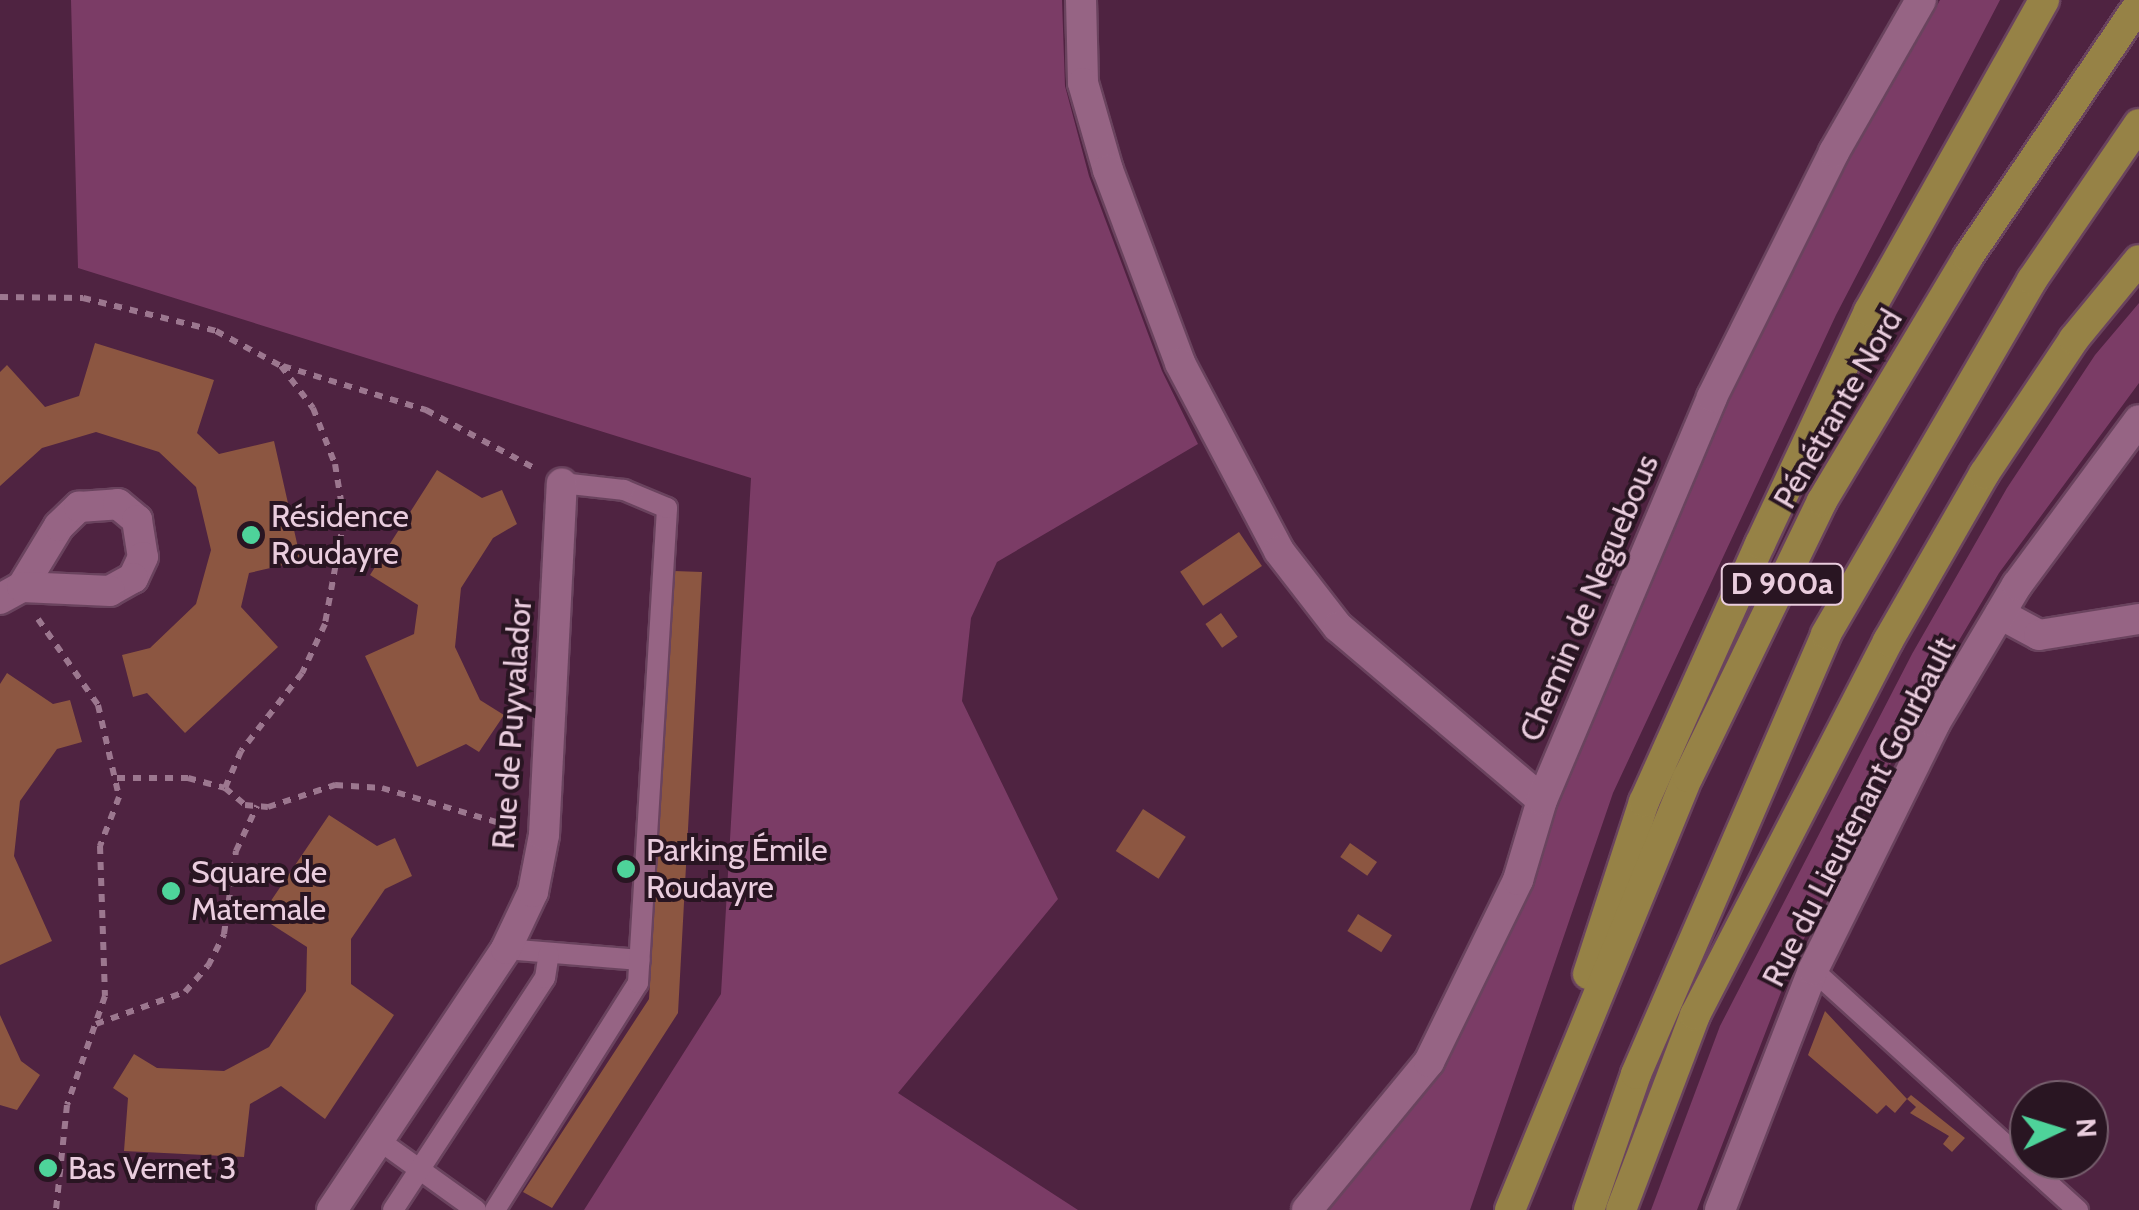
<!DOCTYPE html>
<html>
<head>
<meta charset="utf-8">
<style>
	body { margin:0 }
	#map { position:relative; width:2139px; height:1210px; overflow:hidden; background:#4f2341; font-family:Cabin,sans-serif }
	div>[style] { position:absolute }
	.green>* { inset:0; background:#7b3c66 }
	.building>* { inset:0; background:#8c5641; transform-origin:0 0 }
	.path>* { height:6px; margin-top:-3px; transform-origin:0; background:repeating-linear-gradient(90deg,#9c778f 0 8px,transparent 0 16px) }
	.roads { filter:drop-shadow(2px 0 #6a435e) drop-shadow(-2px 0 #6a435e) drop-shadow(0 2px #6a435e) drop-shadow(0 -2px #6a435e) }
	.service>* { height:20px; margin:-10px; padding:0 10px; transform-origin:10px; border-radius:10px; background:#966484 }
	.minor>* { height:30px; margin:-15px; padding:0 15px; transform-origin:15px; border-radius:15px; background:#966484 }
	.trunk>* { height:30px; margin:-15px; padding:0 15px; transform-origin:15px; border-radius:15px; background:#968246 }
	.dots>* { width:28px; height:28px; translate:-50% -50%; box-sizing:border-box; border:5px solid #291522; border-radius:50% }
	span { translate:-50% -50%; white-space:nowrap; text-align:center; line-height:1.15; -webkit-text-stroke:8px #291522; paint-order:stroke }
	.shield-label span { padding:2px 8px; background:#291522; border:2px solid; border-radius:8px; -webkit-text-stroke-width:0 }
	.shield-label { font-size:30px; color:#eacdde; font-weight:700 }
	.street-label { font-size:32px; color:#eacdde }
	.poi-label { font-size:32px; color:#eacdde }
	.left { translate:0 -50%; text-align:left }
	.north { position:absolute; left:2009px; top:1080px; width:100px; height:100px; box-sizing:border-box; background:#291522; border:2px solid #765f6d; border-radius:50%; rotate:86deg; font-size:28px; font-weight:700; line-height:40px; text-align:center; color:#eacdde }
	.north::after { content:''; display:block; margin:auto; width:35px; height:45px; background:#4ed39a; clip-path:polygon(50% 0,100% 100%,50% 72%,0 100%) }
</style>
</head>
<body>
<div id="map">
	<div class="green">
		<i style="clip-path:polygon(71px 0,1062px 0,1065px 86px,1089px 176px,1162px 371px,1198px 444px,997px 562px,971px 618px,962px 701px,1058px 899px,898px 1093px,1078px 1210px,584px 1210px,721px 994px,751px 478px,78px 268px)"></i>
		<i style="clip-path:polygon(1940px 0,2000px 0,1836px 315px,1613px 793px,1470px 1210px,1328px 1210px,1443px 1071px,1534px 886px,1557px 806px,1726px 404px,1848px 160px)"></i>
		<i style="clip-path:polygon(2139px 303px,2139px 383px,1999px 573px,1916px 713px,1793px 961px,1697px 1210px,1651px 1210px,1720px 1026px,1912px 654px,2007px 488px,2095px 355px)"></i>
	</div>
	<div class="building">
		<i style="clip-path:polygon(95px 343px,214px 380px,197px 433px,219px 454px,274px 441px,301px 561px,249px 573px,241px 607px,278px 647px,185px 733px,147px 693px,133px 697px,122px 655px,150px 648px,196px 604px,211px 550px,196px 487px,159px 452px,96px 432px,42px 448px,0 486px,0 372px,7px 365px,45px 407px,79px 396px)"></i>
		<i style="clip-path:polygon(437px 470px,482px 498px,502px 490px,517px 524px,493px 538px,461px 588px,455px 647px,480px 700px,504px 715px,479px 752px,466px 744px,417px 767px,365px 656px,414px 634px,418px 605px,370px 575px)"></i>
		<i style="left:1239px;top:532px;width:41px;height:71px;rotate:56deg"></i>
		<i style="clip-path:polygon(674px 571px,702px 572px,678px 1013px,552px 1208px,523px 1192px,649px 999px)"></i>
		<i style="left:1221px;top:613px;width:29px;height:19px;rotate:55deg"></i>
		<i style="clip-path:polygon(7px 673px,53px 704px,70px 700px,82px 742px,57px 749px,20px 801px,14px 856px,52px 941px,0 965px,0 684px)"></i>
		<i style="left:1143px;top:809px;width:51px;height:50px;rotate:33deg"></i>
		<i style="clip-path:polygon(329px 815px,377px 846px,395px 838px,412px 876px,385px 889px,351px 939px,351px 984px,394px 1015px,325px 1119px,281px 1086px,250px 1104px,244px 1157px,124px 1151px,128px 1098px,113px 1088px,134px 1054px,157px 1068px,224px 1071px,269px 1047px,306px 991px,307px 947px,260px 917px)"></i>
		<i style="left:1350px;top:843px;width:33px;height:17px;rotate:35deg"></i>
		<i style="left:1358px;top:914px;width:40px;height:20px;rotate:32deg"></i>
		<i style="clip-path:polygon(1825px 1011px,1907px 1099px,1895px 1113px,1886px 1105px,1877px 1114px,1808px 1055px)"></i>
		<i style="clip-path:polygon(0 1015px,21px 1061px,40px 1075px,17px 1110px,0 1105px)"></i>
		<i style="clip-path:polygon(1911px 1095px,1965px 1138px,1952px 1152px,1943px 1144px,1949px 1136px,1910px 1113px,1916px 1107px,1907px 1099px)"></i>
	</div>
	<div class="path">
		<i style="left:0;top:297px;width:83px;rotate:0.7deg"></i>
		<i style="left:83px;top:298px;width:137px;rotate:13.9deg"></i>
		<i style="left:216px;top:331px;width:74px;rotate:28.3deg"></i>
		<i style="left:281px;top:366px;width:53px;rotate:52.7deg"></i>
		<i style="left:313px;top:408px;width:60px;rotate:68.6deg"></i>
		<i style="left:335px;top:464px;width:56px;rotate:80.7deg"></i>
		<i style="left:344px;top:519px;width:107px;rotate:100.3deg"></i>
		<i style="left:325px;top:624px;width:54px;rotate:115.1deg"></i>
		<i style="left:302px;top:673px;width:99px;rotate:128deg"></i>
		<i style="left:241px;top:751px;width:40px;rotate:113.4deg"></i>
		<i style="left:283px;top:366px;width:150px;rotate:17.1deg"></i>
		<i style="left:426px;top:410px;width:123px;rotate:28.2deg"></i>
		<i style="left:38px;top:619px;width:105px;rotate:55.1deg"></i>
		<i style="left:98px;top:705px;width:94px;rotate:77.1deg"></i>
		<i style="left:119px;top:797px;width:53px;rotate:111.2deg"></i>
		<i style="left:100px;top:846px;width:150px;rotate:88.1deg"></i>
		<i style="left:105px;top:996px;width:115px;rotate:109.2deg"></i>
		<i style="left:67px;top:1105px;width:106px;rotate:96deg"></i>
		<i style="left:117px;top:778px;width:71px"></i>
		<i style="left:188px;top:778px;width:38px;rotate:15deg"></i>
		<i style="left:225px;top:788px;width:26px;rotate:40deg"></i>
		<i style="left:245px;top:805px;width:23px;rotate:5deg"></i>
		<i style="left:268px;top:807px;width:71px;rotate:-18.2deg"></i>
		<i style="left:335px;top:785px;width:47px;rotate:3.7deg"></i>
		<i style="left:382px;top:788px;width:137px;rotate:16.6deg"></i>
		<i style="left:96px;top:1024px;width:95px;rotate:-19.8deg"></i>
		<i style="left:185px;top:992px;width:35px;rotate:-49deg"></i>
		<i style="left:208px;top:966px;width:36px;rotate:-63deg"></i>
		<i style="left:224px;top:934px;width:84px;rotate:-81.8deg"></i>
		<i style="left:236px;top:851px;width:50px;rotate:-65deg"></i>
	</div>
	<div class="roads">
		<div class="service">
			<i style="left:506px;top:949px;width:134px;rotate:4.7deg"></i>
			<i style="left:1813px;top:970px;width:358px;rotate:42.2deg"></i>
			<i style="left:380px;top:1141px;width:118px;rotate:35.7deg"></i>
			<i style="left:393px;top:1210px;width:277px;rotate:-56.8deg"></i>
			<i style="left:545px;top:978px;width:24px;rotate:-81deg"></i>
			<i style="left:495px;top:1210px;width:268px;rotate:-57.8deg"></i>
			<i style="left:638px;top:983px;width:476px;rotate:-86.5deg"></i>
			<i style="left:667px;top:508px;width:47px;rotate:-157.3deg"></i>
			<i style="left:624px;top:490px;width:62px;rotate:-173.6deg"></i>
		</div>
		<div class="minor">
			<i style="left:1081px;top:0;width:83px;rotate:88.6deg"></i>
			<i style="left:1083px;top:83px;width:91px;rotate:74deg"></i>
			<i style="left:1108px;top:170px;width:206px;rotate:69.5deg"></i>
			<i style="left:1180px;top:363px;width:212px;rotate:62.2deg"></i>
			<i style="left:1279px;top:551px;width:96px;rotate:52.2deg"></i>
			<i style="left:1338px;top:627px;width:267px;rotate:40.3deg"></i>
			<i style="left:0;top:599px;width:25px;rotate:-29deg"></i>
			<i style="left:22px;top:587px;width:71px;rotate:-58.8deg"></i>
			<i style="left:59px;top:526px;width:28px;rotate:-44deg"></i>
			<i style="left:79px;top:507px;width:39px;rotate:-4deg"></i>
			<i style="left:118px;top:504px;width:25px;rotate:40deg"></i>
			<i style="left:137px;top:520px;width:37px;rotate:81deg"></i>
			<i style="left:143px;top:557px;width:23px;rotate:115deg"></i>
			<i style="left:133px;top:578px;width:26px;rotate:151deg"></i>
			<i style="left:110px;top:591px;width:88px;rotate:-177.4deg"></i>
			<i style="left:2000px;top:614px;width:44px;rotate:28.3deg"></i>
			<i style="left:2039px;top:635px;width:101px;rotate:-9.1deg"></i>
			<i style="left:332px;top:1210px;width:314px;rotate:-56.3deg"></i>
			<i style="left:506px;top:949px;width:63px;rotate:-64.7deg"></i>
			<i style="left:533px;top:892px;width:58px;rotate:-79.1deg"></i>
			<i style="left:544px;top:835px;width:352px;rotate:-87.1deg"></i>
			<i style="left:1307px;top:1210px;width:192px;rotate:-50.5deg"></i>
			<i style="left:1429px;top:1062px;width:203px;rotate:-63.9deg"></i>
			<i style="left:1518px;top:880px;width:84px;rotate:-73.3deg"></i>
			<i style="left:1542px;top:800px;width:437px;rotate:-67.1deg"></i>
			<i style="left:1712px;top:397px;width:274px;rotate:-63.5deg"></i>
			<i style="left:1834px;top:152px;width:175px;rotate:-60.2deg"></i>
			<i style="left:1720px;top:1210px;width:257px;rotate:-68.8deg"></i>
			<i style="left:1813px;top:970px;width:275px;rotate:-63.7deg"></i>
			<i style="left:1935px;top:723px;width:161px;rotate:-59.3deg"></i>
			<i style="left:2017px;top:585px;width:205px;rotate:-53.5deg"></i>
		</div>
		<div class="trunk">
			<i style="left:1588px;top:974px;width:181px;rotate:-72deg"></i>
			<i style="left:1644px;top:802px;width:283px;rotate:-65.8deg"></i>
			<i style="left:1760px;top:544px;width:257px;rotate:-64.9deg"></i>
			<i style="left:1869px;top:311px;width:357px;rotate:-60.6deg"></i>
			<i style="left:1510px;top:1210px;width:468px;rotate:-67.7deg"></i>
			<i style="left:1688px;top:777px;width:307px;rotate:-64.1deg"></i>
			<i style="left:1822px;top:501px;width:284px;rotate:-59.1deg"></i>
			<i style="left:1968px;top:257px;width:305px;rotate:-55.9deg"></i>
			<i style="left:1589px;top:1210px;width:144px;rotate:-70.9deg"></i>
			<i style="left:1636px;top:1074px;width:479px;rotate:-66.6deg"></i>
			<i style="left:1826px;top:634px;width:410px;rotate:-59.8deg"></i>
			<i style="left:2032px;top:280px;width:189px;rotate:-55.6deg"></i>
			<i style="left:1621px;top:1210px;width:209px;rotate:-69.2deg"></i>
			<i style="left:1695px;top:1015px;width:421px;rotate:-62.7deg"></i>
			<i style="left:1888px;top:641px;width:193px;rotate:-60.1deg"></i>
			<i style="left:1984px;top:474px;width:162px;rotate:-56.3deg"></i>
			<i style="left:2074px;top:339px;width:102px;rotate:-50.6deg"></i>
		</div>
	</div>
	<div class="dots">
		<i style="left:251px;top:535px;background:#4ed39a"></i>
		<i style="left:626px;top:869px;background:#4ed39a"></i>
		<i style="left:171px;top:891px;background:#4ed39a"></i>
		<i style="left:48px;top:1168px;background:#4ed39a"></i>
	</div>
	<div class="shield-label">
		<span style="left:1782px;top:584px">D 900a</span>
	</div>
	<div class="street-label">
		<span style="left:1838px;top:409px;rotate:-60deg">Pénétrante Nord</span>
		<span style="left:1589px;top:598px;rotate:-67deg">Chemin de Neguebous</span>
		<span style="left:512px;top:724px;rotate:-86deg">Rue de Puyvalador</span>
		<span style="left:1859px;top:812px;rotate:-63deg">Rue du Lieutenant Gourbault</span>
	</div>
	<div class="poi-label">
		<span class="left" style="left:271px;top:535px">Résidence<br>Roudayre</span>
		<span class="left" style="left:646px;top:869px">Parking Émile<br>Roudayre</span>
		<span class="left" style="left:191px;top:891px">Square de<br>Matemale</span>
		<span class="left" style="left:68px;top:1168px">Bas Vernet 3</span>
	</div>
	<div class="north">N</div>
</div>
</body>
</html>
